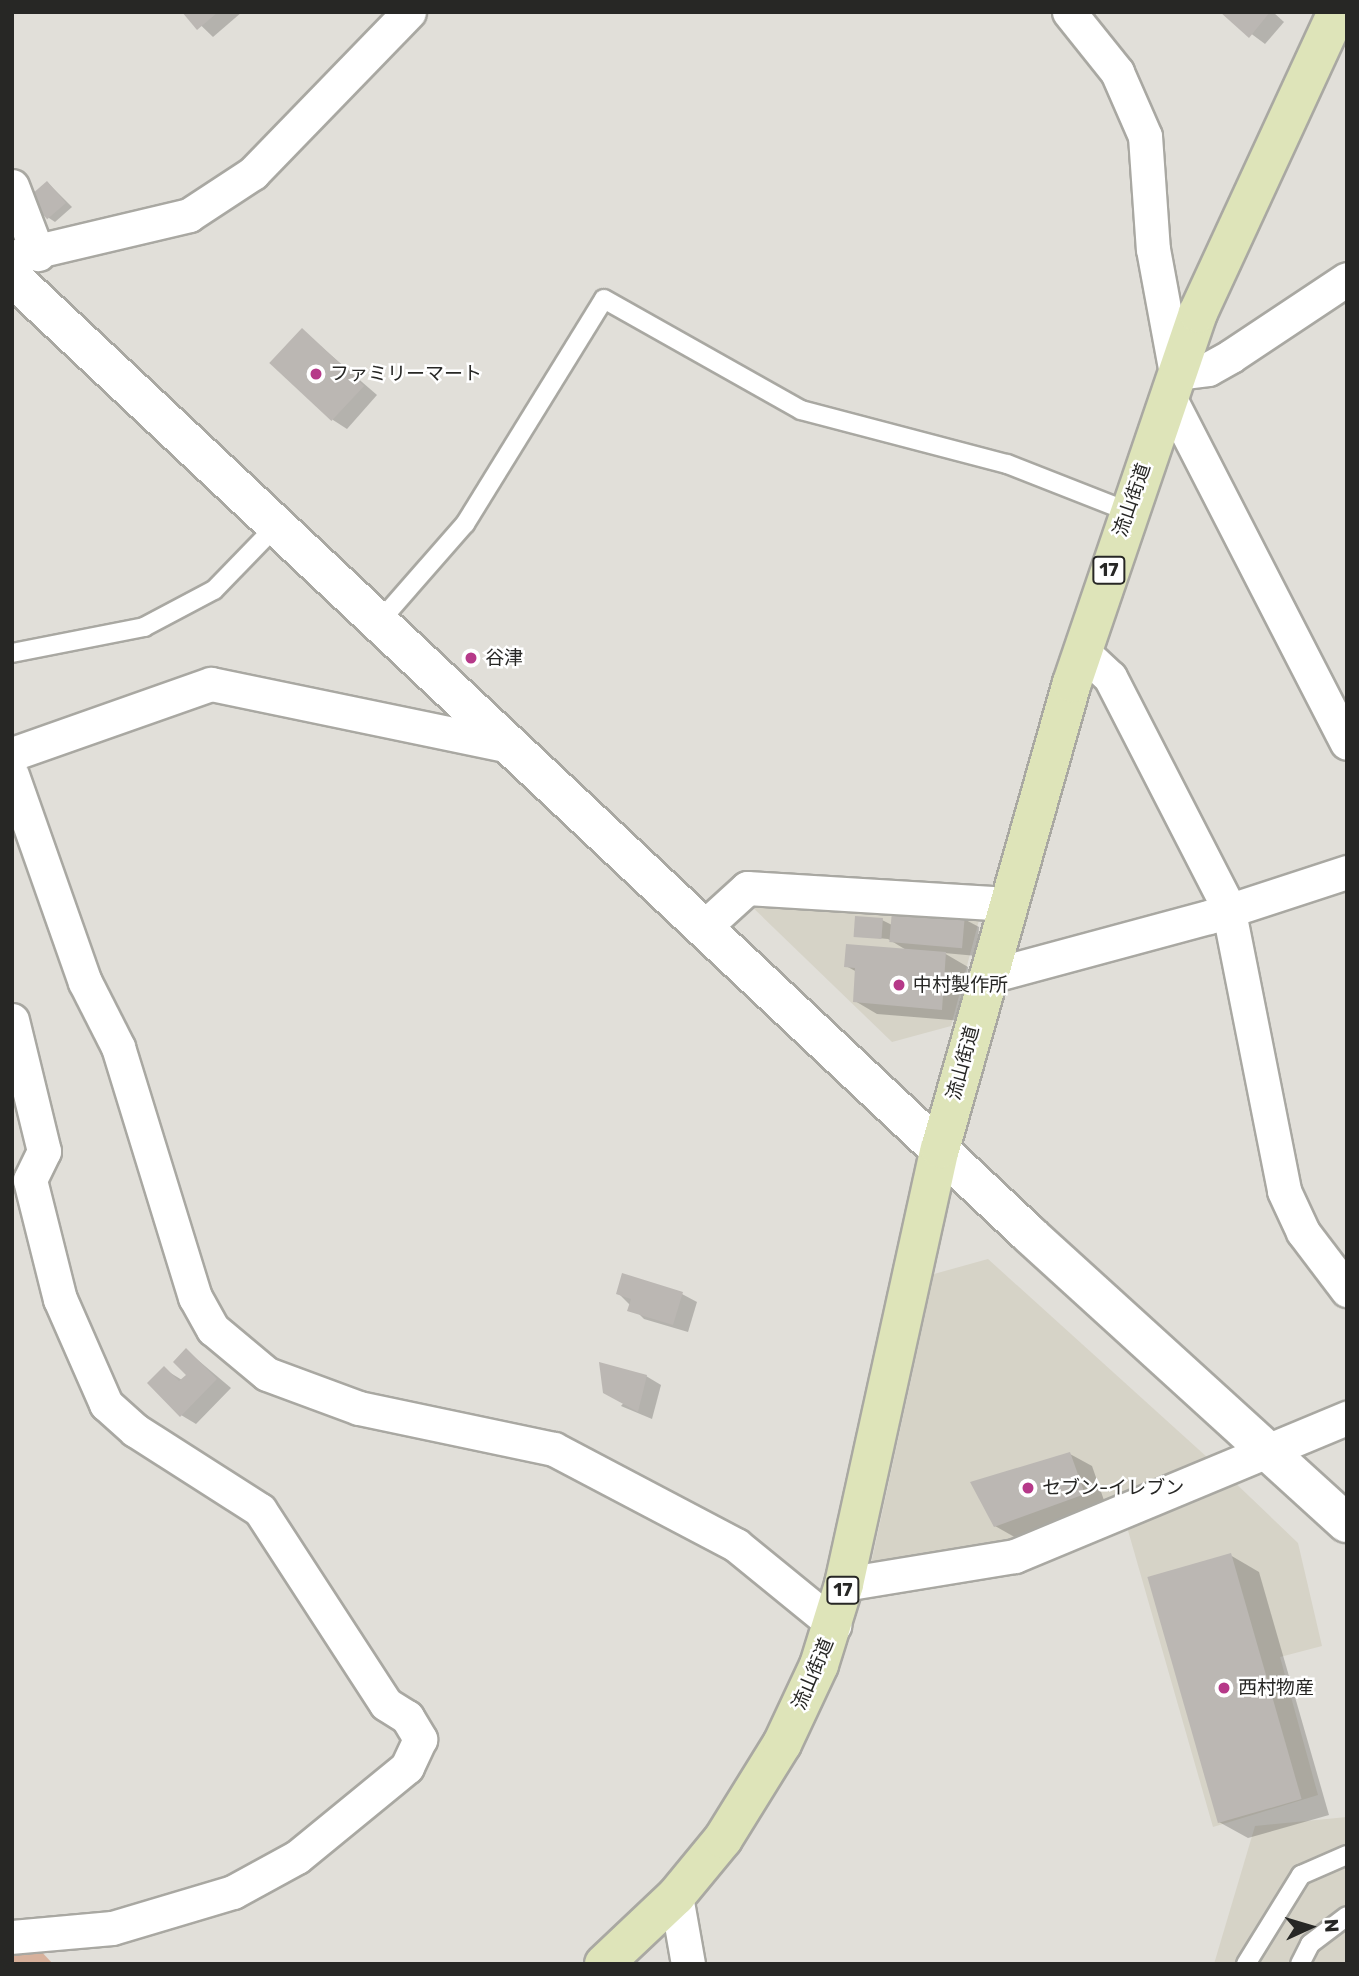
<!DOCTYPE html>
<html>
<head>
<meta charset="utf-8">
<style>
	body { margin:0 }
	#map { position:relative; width:1359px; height:1976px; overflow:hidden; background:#e1dfd9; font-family:Rubik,"Noto Sans JP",sans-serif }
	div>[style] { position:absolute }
	.built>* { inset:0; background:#d6d3c7 }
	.green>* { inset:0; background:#d7b19c }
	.shadow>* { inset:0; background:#0003 }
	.building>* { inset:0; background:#bbb7b3; transform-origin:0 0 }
	.roads { filter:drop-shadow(2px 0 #a9a8a2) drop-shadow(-2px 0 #a9a8a2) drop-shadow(0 2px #a9a8a2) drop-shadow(0 -2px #a9a8a2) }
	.lane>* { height:18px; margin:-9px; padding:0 9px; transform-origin:9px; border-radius:9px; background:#fff }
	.street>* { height:33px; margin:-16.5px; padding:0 16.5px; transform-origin:16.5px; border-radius:16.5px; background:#fff }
	.secondary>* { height:38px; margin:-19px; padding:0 19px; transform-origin:19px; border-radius:19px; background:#fff }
	.primary>* { height:38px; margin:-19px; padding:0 19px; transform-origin:19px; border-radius:19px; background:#dee4b9 }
	.dots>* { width:19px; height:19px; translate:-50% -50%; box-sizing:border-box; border:4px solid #fff; border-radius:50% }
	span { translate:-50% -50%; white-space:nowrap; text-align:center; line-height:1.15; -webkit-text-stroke:5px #fff; paint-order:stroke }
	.shield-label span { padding:2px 5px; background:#fff; border:2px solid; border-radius:5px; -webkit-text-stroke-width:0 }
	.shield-label { font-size:18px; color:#272725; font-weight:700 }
	.poi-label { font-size:19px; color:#272725 }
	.left { translate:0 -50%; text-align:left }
	.street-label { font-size:19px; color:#272725 }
	.frame { position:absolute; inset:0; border:14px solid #272725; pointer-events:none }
	.north { position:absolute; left:1275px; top:1892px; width:70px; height:70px; -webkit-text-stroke:5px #fff; paint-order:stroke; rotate:86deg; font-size:19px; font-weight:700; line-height:28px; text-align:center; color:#272725 }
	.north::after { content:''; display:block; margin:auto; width:24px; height:32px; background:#272725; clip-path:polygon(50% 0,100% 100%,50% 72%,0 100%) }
</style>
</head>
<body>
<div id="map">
	<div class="built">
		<i style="clip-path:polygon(745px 900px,982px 909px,951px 1026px,892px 1042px)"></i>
		<i style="clip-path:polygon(988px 1259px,1208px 1458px,1014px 1543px,871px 1564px,934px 1274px)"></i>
		<i style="clip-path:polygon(1228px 1476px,1298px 1543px,1322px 1646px,1280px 1657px,1318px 1795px,1213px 1827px,1125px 1520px)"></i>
		<i style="clip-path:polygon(1347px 1817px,1347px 1964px,1214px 1964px,1255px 1826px)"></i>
	</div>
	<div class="green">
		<i style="clip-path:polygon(12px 1938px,38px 1948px,53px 1964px,12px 1964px)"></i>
	</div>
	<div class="shadow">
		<i style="clip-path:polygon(187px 12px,242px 12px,213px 37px)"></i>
		<i style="clip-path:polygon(1222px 12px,1273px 12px,1284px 22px,1265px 44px)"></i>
		<i style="clip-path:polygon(48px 183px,72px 207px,55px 222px,49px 218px)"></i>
		<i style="clip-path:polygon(302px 330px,377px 395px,347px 429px,333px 420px)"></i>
		<i style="clip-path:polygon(964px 919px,979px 927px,977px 956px,944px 953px,968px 967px,963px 1021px,877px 1014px,855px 1001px,857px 972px,846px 966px,908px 951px,888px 939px,856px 936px,882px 920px,892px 925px)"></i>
		<i style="clip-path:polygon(618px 1293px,682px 1294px,697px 1302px,688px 1332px,644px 1319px)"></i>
		<i style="clip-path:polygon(186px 1350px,231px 1388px,196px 1424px,181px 1415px,164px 1369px,182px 1380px,188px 1375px)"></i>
		<i style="clip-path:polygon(646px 1376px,661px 1385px,652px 1419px,621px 1406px)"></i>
		<i style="clip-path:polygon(1070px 1454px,1092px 1466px,1106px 1506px,1018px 1539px,995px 1526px,973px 1483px)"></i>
		<i style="clip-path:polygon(1230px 1555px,1259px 1572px,1329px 1815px,1248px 1838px,1219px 1822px)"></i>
	</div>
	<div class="building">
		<i style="clip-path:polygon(182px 12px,218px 12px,197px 30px)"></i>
		<i style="clip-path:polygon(1220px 12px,1270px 12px,1249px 38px)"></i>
		<i style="left:47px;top:181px;width:29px;height:25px;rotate:49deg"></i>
		<i style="left:302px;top:328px;width:85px;height:48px;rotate:43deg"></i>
		<i style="left:892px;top:911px;width:73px;height:31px;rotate:5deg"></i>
		<i style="left:855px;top:916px;width:28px;height:21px;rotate:4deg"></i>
		<i style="clip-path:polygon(846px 944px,946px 952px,942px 1010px,853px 1002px,855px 968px,844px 967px)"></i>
		<i style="clip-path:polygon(622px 1273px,683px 1292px,673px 1325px,627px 1311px,631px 1299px,616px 1294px)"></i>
		<i style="clip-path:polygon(186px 1348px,217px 1379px,180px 1417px,147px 1383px,164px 1366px,179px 1381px,186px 1375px,173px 1362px)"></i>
		<i style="clip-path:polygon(599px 1362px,647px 1375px,638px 1412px,603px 1393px)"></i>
		<i style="clip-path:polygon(1070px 1452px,1085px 1494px,994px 1527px,970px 1482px)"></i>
		<i style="left:1231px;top:1553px;width:256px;height:87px;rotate:74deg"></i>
	</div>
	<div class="roads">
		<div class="lane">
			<i style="left:380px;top:621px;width:129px;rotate:-48.8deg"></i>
			<i style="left:465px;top:524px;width:264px;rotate:-58.3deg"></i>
			<i style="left:604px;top:299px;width:226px;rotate:29.4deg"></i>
			<i style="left:801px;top:410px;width:213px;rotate:14.7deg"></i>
			<i style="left:1007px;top:464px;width:129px;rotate:21.4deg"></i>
			<i style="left:12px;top:653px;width:135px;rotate:-11.1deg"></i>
			<i style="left:144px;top:627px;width:79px;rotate:-27.9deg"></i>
			<i style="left:214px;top:590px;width:91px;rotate:-45.9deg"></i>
			<i style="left:1246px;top:1964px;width:105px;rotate:-58.3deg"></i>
			<i style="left:1301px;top:1875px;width:50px;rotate:-23.5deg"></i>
			<i style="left:1300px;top:1964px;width:22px;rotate:-63deg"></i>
			<i style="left:1310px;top:1944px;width:46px;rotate:-37.1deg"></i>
		</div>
		<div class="street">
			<i style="left:1069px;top:12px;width:77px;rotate:51.3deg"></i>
			<i style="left:1117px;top:72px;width:70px;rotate:66.4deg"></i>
			<i style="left:1145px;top:136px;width:113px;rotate:86deg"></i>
			<i style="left:1153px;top:249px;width:126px;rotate:79.5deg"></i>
			<i style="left:1176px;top:373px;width:32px;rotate:-7deg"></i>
			<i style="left:1208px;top:369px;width:26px;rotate:-29deg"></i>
			<i style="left:1231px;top:356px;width:139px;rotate:-33.6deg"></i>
			<i style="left:12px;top:186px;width:73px;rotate:69.1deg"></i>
			<i style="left:12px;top:257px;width:182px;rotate:-13.3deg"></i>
			<i style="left:189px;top:215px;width:77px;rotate:-33.3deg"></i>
			<i style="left:253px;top:173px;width:224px;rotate:-45.9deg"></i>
			<i style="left:1168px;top:395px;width:391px;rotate:62.8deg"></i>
			<i style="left:1083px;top:652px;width:37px;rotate:43deg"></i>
			<i style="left:1110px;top:677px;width:259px;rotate:62.8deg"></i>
			<i style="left:1228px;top:907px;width:289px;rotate:78.8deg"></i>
			<i style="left:1284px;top:1191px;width:45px;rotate:65.1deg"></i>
			<i style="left:1303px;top:1232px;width:73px;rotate:52.8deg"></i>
			<i style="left:12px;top:754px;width:211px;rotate:-19.4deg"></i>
			<i style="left:211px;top:684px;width:309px;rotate:11.7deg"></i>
			<i style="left:12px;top:775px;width:219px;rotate:70.6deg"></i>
			<i style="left:85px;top:982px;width:73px;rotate:63.1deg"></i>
			<i style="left:118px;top:1047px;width:262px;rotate:72.9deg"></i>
			<i style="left:195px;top:1297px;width:37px;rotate:61deg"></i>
			<i style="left:213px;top:1329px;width:70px;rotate:39.8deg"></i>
			<i style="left:267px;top:1374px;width:98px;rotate:20.3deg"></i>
			<i style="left:359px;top:1408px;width:199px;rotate:11.9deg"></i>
			<i style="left:554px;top:1449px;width:206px;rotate:27.8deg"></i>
			<i style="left:736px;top:1545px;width:127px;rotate:39.2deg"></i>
			<i style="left:702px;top:929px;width:61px;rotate:-42.3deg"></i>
			<i style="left:747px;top:888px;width:258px;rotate:3.5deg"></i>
			<i style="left:986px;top:977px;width:231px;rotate:-15.1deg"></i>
			<i style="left:1209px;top:917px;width:145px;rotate:-18.1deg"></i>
			<i style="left:12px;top:1020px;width:135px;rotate:76.3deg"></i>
			<i style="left:44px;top:1151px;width:32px;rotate:116deg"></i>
			<i style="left:30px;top:1180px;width:123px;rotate:75.9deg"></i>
			<i style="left:60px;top:1299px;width:115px;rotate:66.3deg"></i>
			<i style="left:106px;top:1404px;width:39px;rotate:42deg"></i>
			<i style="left:135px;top:1430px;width:148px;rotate:32.6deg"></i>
			<i style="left:260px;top:1510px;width:231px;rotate:57deg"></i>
			<i style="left:386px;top:1704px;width:25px;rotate:32deg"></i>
			<i style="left:407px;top:1717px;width:26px;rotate:59deg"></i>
			<i style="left:420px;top:1739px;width:31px;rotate:115deg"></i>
			<i style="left:407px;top:1767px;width:142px;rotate:140.7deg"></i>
			<i style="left:297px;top:1857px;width:73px;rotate:151.3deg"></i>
			<i style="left:233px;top:1892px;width:126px;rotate:163.4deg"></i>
			<i style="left:112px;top:1928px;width:100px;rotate:174.9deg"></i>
			<i style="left:844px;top:1584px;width:173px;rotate:-9.3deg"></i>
			<i style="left:1015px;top:1556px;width:360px;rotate:-22.6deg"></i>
			<i style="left:676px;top:1896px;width:69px;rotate:80deg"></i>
		</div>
		<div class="secondary">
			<i style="left:12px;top:277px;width:1398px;rotate:43.26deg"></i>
			<i style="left:1030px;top:1235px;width:428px;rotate:42.3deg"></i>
		</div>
		<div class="primary">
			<i style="left:604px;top:1964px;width:99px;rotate:-43.4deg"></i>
			<i style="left:676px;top:1896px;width:74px;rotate:-50.5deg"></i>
			<i style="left:723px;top:1839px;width:112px;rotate:-58.2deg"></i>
			<i style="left:782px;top:1744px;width:87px;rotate:-64.9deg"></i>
			<i style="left:819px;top:1665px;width:85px;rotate:-72.8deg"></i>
			<i style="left:844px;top:1584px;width:445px;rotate:-77.6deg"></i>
			<i style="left:940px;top:1149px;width:484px;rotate:-74.2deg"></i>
			<i style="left:1072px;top:683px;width:391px;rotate:-71.2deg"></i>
			<i style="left:1198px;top:313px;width:332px;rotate:-65.2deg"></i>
		</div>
	</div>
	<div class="dots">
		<i style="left:316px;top:374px;background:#b63989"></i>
		<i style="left:471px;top:658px;background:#b63989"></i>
		<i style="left:899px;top:985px;background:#b63989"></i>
		<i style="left:1028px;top:1488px;background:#b63989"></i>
		<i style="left:1224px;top:1688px;background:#b63989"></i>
	</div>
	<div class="shield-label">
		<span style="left:1109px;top:570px">17</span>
		<span style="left:843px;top:1590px">17</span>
	</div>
	<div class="poi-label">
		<span class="left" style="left:330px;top:374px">ファミリーマート</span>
		<span class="left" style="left:485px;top:658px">谷津</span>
		<span class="left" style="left:913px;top:985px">中村製作所</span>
		<span class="left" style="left:1042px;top:1488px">セブン-イレブン</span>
		<span class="left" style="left:1238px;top:1688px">西村物産</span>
	</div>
	<div class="street-label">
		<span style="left:1132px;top:500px;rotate:-71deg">流山街道</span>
		<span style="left:963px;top:1063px;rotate:-75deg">流山街道</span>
		<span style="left:813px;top:1674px;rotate:-67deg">流山街道</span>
	</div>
	<div class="frame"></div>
	<div class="north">N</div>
</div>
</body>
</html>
